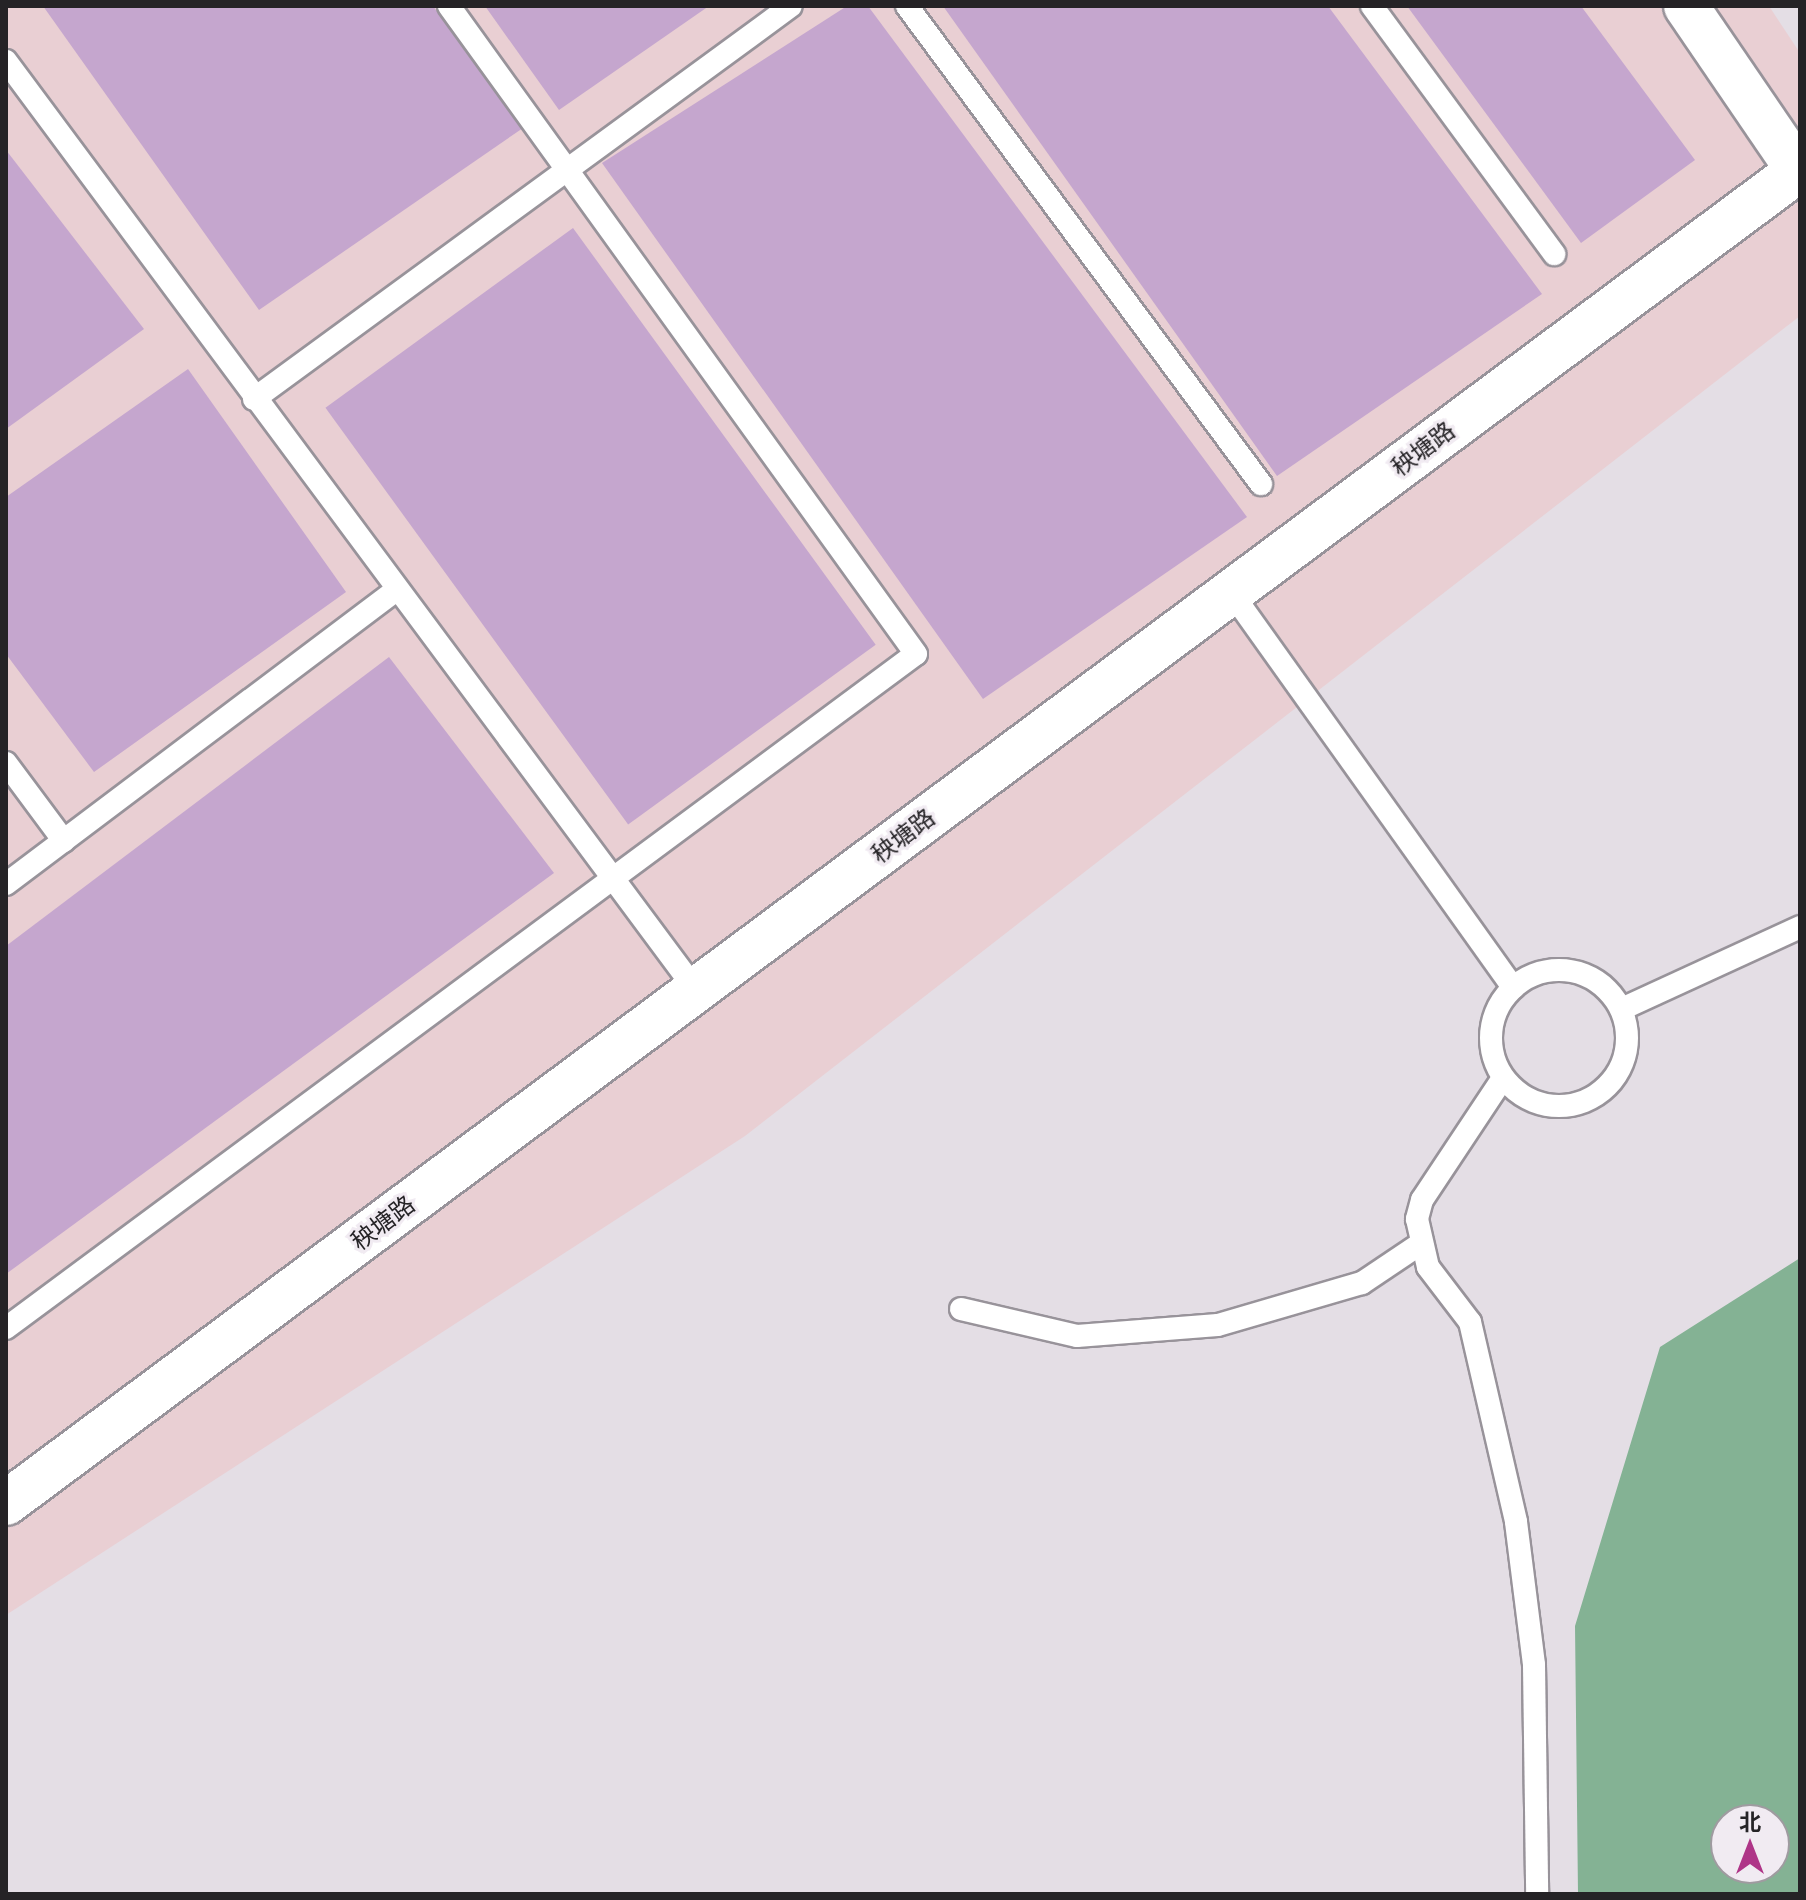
<!DOCTYPE html>
<html>
<head>
<meta charset="utf-8">
<style>
	body { margin:0 }
	#map { position:relative; width:1806px; height:1900px; overflow:hidden; background:#e4dee5; font-family:Quicksand,"Noto Sans SC",sans-serif }
	div>[style] { position:absolute }
	.industrial>* { inset:0; background:#e9cfd3 }
	.forest>* { inset:0; background:#84b294 }
	.building>* { inset:0; background:#c5a6ce; transform-origin:0 0 }
	.roads { filter:drop-shadow(2px 0 #98939a) drop-shadow(-2px 0 #98939a) drop-shadow(0 2px #98939a) drop-shadow(0 -2px #98939a) }
	.lane>* { height:22px; margin:-11px; padding:0 11px; transform-origin:11px; border-radius:11px; background:#fff }
	.lane>.ring { margin:-11px; padding:0; box-sizing:content-box; background:none; border:22px solid #fff; border-radius:50% }
	.secondary>* { height:44px; margin:-22px; padding:0 22px; transform-origin:22px; border-radius:22px; background:#fff }
	span { translate:-50% -50%; white-space:nowrap; text-align:center; line-height:1.15; -webkit-text-stroke:6px #f1ebf2; paint-order:stroke }
	.street-label { font-size:24px; color:#252326 }
	.frame { position:absolute; inset:0; border:8px solid #252326; pointer-events:none }
	.north { position:absolute; left:1710px; top:1804px; width:80px; height:80px; box-sizing:border-box; background:#f1ebf2; border:2px solid #9f9ba0; border-radius:50%; rotate:0deg; font-size:22px; font-weight:700; line-height:32px; text-align:center; color:#252326 }
	.north::after { content:''; display:block; margin:auto; width:28px; height:36px; background:#af3588; clip-path:polygon(50% 0,100% 100%,50% 72%,0 100%) }
</style>
</head>
<body>
<div id="map">
	<div class="industrial">
		<i style="clip-path:polygon(6px 6px,1769px 6px,1800px 53px,1800px 316px,745px 1136px,6px 1615px)"></i>
	</div>
	<div class="forest">
		<i style="clip-path:polygon(evenodd,1800px 1258px,1800px 1894px,1578px 1894px,1575px 1626px,1660px 1347px,1800px 1258px,1726px 1820px,1774px 1820px,1774px 1868px,1726px 1868px,1726px 1820px)"></i>
	</div>
	<div class="building">
		<i style="clip-path:polygon(43px 6px,433px 6px,523px 128px,259px 310px)"></i>
		<i style="clip-path:polygon(485px 6px,709px 6px,559px 110px)"></i>
		<i style="clip-path:polygon(847px 6px,868px 6px,1247px 517px,983px 699px,602px 163px)"></i>
		<i style="clip-path:polygon(943px 6px,1328px 6px,1542px 294px,1277px 476px)"></i>
		<i style="clip-path:polygon(1407px 6px,1581px 6px,1695px 160px,1581px 243px)"></i>
		<i style="clip-path:polygon(6px 150px,144px 329px,6px 429px)"></i>
		<i style="left:573px;top:228px;width:515px;height:306px;rotate:54deg"></i>
		<i style="clip-path:polygon(188px 369px,346px 592px,94px 772px,6px 654px,6px 497px)"></i>
		<i style="clip-path:polygon(389px 657px,554px 873px,6px 1274px,6px 946px)"></i>
	</div>
	<div class="roads">
		<div class="lane">
			<i style="left:907px;top:6px;width:595px;rotate:53.48deg"></i>
			<i style="left:1372px;top:6px;width:308px;rotate:53.7deg"></i>
			<i style="left:6px;top:61px;width:1157px;rotate:53.4deg"></i>
			<i style="left:254px;top:399px;width:665px;rotate:-36.2deg"></i>
			<i style="left:1231px;top:592px;width:486px;rotate:54.5deg"></i>
			<i style="left:6px;top:763px;width:97px;rotate:53.4deg"></i>
			<i style="left:6px;top:884px;width:487px;rotate:-37deg"></i>
			<i class="ring" style="left:1491px;top:970px;width:114px;height:114px"></i>
			<i style="left:1622px;top:1009px;width:196px;rotate:-24.7deg"></i>
			<i style="left:1503px;top:1078px;width:146px;rotate:123.6deg"></i>
			<i style="left:1422px;top:1200px;width:20px;rotate:105deg"></i>
			<i style="left:1417px;top:1219px;width:49px;rotate:77.1deg"></i>
			<i style="left:1428px;top:1267px;width:69px;rotate:52.6deg"></i>
			<i style="left:1470px;top:1322px;width:205px;rotate:77deg"></i>
			<i style="left:1516px;top:1522px;width:144px;rotate:82.8deg"></i>
			<i style="left:1534px;top:1665px;width:229px;rotate:89.2deg"></i>
			<i style="left:961px;top:1309px;width:119px;rotate:13.1deg"></i>
			<i style="left:1077px;top:1336px;width:141px;rotate:-4.5deg"></i>
			<i style="left:1218px;top:1325px;width:150px;rotate:-16.3deg"></i>
			<i style="left:1362px;top:1283px;width:70px;rotate:-33.9deg"></i>
			<i style="left:6px;top:1328px;width:1132px;rotate:-36.53deg"></i>
			<i style="left:916px;top:654px;width:799px;rotate:-125.78deg"></i>
		</div>
		<div class="secondary">
			<i style="left:1686px;top:6px;width:199px;rotate:55.7deg"></i>
			<i style="left:6px;top:1503px;width:2236px;rotate:-36.63deg"></i>
		</div>
	</div>
	<div class="street-label">
		<span style="left:1423px;top:449px;rotate:-37deg">秧塘路</span>
		<span style="left:903px;top:836px;rotate:-37deg">秧塘路</span>
		<span style="left:383px;top:1223px;rotate:-37deg">秧塘路</span>
	</div>
	<div class="frame"></div>
	<div class="north">北</div>
</div>
</body>
</html>
